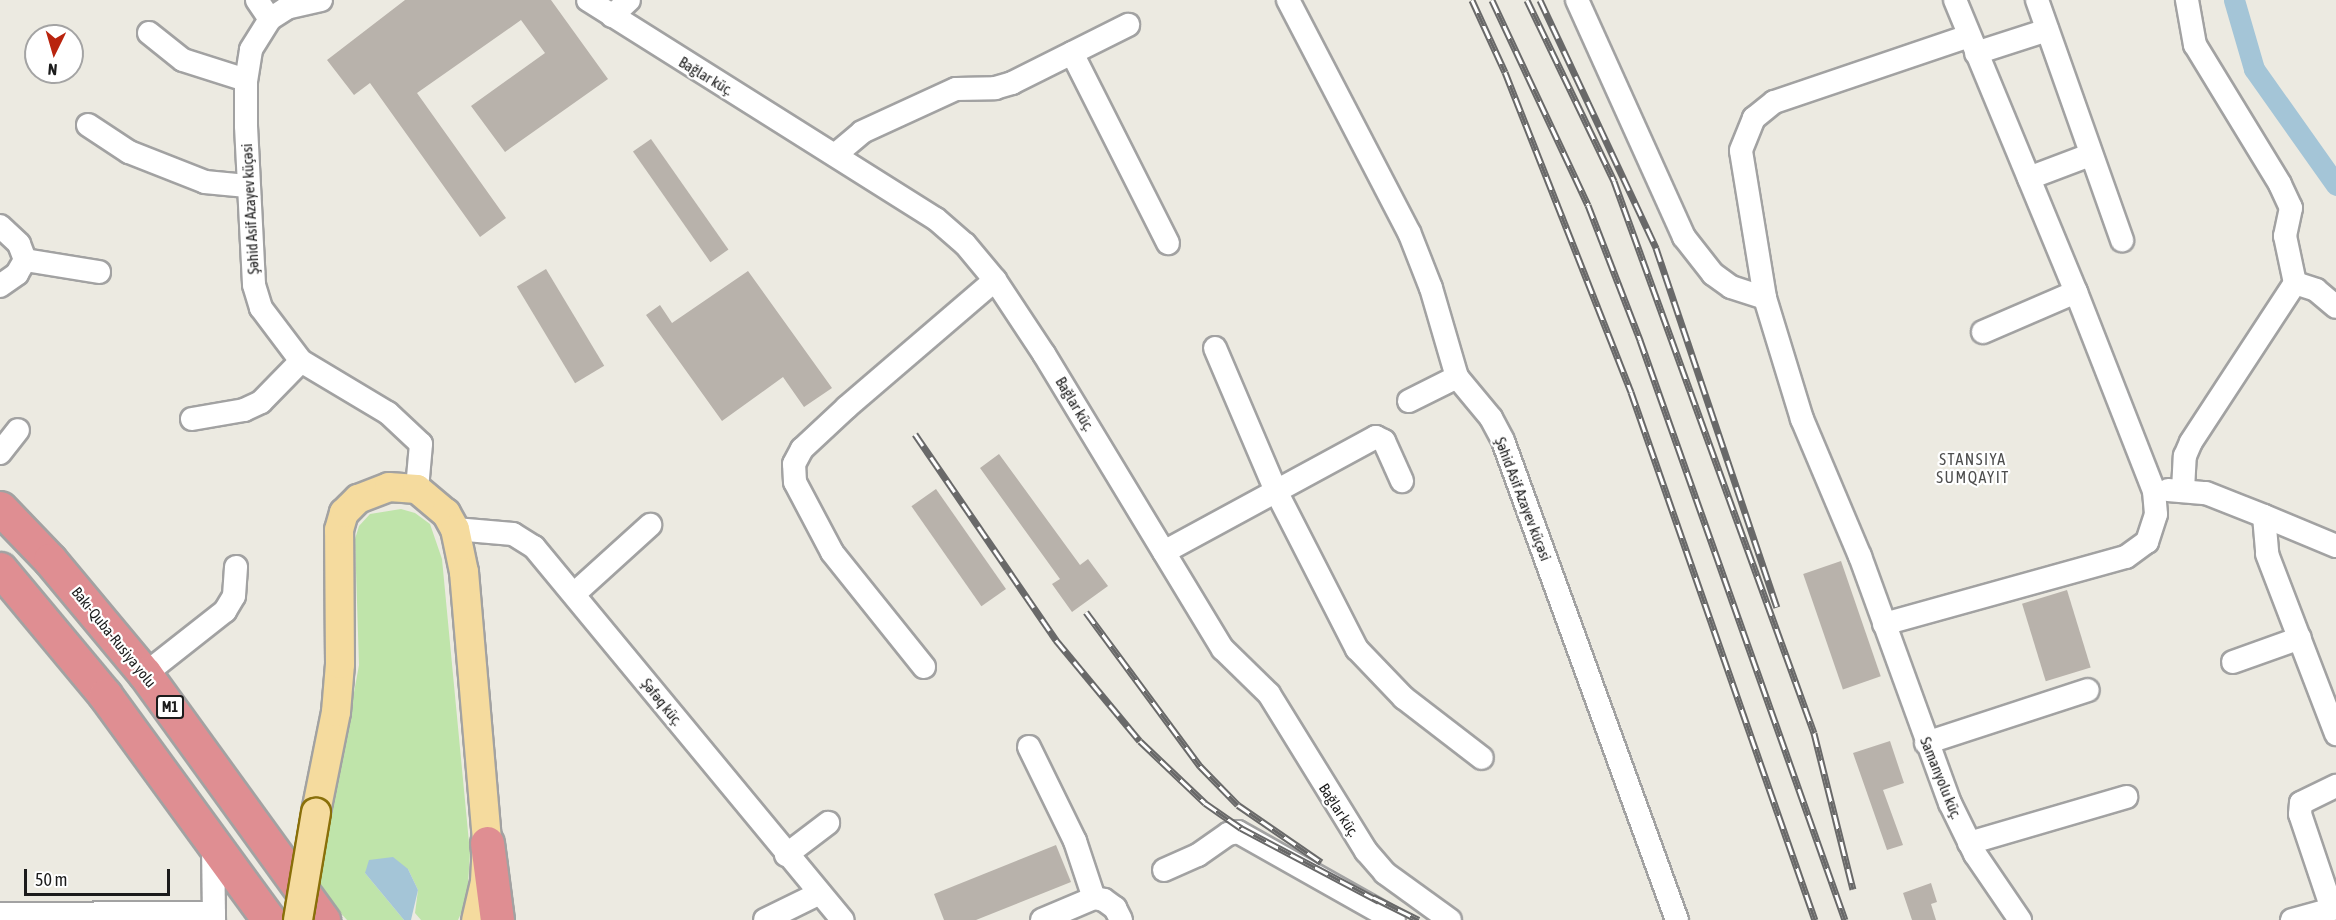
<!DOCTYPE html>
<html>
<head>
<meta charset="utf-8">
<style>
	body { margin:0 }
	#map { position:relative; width:2336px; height:920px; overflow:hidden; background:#eceae1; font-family:"Asap Condensed",sans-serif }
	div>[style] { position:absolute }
	.grass>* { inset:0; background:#bfe4aa }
	.water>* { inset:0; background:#a4c5d7 }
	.canal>* { height:21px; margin:-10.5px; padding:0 10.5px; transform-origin:10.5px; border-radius:10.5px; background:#a4c5d7 }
	.building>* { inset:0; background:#b8b2ab; transform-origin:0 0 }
	.roads { filter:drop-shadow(2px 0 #a2a2a2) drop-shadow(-2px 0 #a2a2a2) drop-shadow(0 2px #a2a2a2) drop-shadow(0 -2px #a2a2a2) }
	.minor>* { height:22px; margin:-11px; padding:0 11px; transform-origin:11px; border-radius:11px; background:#fff }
	.major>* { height:28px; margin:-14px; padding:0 14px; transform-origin:14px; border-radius:14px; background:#f5db9e }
	.highway>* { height:33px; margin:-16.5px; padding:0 16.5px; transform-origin:16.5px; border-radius:16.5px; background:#df8e92 }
	.rail>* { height:7px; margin-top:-3.5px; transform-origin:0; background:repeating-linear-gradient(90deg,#fff 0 14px,#696969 0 28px); box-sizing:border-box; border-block:2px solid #696969 }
	.bridges { filter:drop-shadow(2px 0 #896f0a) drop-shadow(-2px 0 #896f0a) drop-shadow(0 2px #896f0a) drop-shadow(0 -2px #896f0a) }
	.major-bridge>* { height:28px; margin:-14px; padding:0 14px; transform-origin:14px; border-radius:14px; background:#f5db9e }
	span { translate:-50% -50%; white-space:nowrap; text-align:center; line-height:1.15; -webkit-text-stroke:4.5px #fff; paint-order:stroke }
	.shield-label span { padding:2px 4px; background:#fff; border:2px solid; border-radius:4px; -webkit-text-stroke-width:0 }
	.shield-label { font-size:14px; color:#1b1b1b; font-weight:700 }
	.street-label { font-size:15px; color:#1b1b1b }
	.neighbourhood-label { font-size:16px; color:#4e4e4e; letter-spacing:1.5px }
	.north { position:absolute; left:24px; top:24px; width:60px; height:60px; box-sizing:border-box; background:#fff; border:2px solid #a4a4a4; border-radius:50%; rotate:185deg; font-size:16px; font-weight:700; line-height:24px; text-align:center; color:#1b1b1b }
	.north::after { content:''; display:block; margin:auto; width:21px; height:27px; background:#b9240e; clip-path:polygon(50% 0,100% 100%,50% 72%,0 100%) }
	.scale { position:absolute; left:24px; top:869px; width:146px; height:27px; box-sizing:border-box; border:3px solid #1b1b1b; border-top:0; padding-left:8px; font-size:18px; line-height:21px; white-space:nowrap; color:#1b1b1b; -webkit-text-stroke:4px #fff; paint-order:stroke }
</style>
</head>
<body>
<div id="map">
	<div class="grass">
		<i style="clip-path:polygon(401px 509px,415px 513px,430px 524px,442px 559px,470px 853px,467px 900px,458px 920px,421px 920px,415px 913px,418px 890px,408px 869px,365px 873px,404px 920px,347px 920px,318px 888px,359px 665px,355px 539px,359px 526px,370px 514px)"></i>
	</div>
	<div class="water">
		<i style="clip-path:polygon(393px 857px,408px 869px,418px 890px,411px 920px,404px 920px,365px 873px,369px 860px)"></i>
	</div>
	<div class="canal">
		<i style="left:2234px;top:0;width:72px;rotate:73.8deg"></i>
		<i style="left:2254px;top:69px;width:142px;rotate:54.7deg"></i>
	</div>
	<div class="building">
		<i style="clip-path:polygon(405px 0,551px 0,608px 79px,505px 152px,471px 106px,545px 53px,521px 20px,417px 93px,506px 218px,480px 237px,370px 83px,354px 95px,327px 60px)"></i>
		<i style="left:651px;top:139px;width:135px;height:22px;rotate:55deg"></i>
		<i style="left:546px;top:269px;width:113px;height:34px;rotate:59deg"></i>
		<i style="clip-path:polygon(748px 271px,832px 388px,804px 407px,783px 377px,722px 421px,646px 315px,660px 305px,672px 323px)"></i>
		<i style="clip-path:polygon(999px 454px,1080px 565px,1088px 559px,1108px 586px,1072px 612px,1052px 584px,1060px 579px,980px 468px)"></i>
		<i style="left:936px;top:489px;width:122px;height:30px;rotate:55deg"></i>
		<i style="left:1841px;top:561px;width:122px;height:40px;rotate:71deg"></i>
		<i style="left:2067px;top:590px;width:81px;height:47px;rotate:73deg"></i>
		<i style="clip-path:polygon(1890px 741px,1904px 783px,1883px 790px,1903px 845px,1887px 850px,1853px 753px)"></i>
		<i style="clip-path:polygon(1056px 845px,1071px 882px,976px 920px,944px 920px,934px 894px)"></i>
		<i style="clip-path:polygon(1931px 883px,1937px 902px,1931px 904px,1936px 920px,1912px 920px,1903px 893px)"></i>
	</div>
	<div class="roads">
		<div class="minor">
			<i style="left:257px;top:0;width:23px;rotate:56deg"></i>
			<i style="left:321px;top:0;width:35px;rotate:167deg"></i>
			<i style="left:287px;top:8px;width:20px;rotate:147deg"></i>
			<i style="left:270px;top:19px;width:36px;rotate:122deg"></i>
			<i style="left:251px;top:50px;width:30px;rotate:99deg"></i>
			<i style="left:246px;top:80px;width:46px;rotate:90deg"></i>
			<i style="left:246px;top:126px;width:159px;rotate:87.1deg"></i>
			<i style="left:254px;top:285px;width:24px;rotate:73deg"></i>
			<i style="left:261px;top:308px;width:66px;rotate:53deg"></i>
			<i style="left:301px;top:361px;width:101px;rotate:30.9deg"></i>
			<i style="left:388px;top:413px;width:45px;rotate:43.2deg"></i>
			<i style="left:421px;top:444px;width:45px;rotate:95.1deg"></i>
			<i style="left:588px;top:0;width:411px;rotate:32.2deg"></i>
			<i style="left:936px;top:219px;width:38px;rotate:41deg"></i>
			<i style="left:965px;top:244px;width:47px;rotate:50.2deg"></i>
			<i style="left:995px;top:280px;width:89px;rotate:56.5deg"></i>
			<i style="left:1044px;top:354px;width:345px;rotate:58.8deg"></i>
			<i style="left:1223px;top:649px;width:64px;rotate:44.4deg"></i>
			<i style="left:1269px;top:694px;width:185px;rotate:58.3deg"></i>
			<i style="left:1366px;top:851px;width:29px;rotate:49deg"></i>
			<i style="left:1385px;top:873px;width:80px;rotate:35.9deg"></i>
			<i style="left:1288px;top:0;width:262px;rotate:62.5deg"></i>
			<i style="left:1409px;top:232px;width:60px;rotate:68.6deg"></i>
			<i style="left:1431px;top:288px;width:93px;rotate:73.7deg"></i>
			<i style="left:1457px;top:377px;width:53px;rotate:50.3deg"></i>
			<i style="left:1491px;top:418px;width:26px;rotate:62deg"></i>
			<i style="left:1503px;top:441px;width:510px;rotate:70.04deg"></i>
			<i style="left:1577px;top:0;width:260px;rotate:65.7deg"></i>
			<i style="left:1684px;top:237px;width:47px;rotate:51.9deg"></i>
			<i style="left:1713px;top:274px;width:22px;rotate:36deg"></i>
			<i style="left:1731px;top:287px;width:36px;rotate:18deg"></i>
			<i style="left:2037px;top:0;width:255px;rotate:70.5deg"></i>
			<i style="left:612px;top:16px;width:23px;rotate:-43deg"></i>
			<i style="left:149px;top:33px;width:43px;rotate:38.5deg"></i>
			<i style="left:183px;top:60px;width:66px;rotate:17.6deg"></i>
			<i style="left:1969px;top:36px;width:206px;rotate:161.3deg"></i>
			<i style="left:1774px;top:102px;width:26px;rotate:141deg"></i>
			<i style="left:1754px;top:118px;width:35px;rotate:112deg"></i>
			<i style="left:1741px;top:151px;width:149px;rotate:80.7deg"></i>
			<i style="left:1765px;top:298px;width:127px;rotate:73deg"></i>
			<i style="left:1802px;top:419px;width:149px;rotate:67.1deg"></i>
			<i style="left:1860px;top:556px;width:263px;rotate:70deg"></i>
			<i style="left:1950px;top:803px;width:57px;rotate:63.9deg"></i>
			<i style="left:1975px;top:854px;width:80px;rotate:55.7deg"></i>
			<i style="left:1072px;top:53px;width:213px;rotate:63.2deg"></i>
			<i style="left:1976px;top:53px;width:75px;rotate:-17.9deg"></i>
			<i style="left:88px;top:125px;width:49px;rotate:33.4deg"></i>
			<i style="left:129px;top:152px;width:82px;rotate:21.5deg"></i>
			<i style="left:205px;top:182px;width:42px;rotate:5.4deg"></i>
			<i style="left:835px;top:155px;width:35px;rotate:-40deg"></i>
			<i style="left:862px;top:132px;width:103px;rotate:-24.6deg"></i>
			<i style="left:956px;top:89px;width:39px;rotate:-1deg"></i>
			<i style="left:995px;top:88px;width:18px;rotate:-16deg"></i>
			<i style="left:1012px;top:83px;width:130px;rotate:-26.6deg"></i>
			<i style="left:2029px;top:178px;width:65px;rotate:-20.7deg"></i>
			<i style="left:0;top:226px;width:26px;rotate:43deg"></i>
			<i style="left:19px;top:244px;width:17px;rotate:69deg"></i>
			<i style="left:25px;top:260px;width:16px;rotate:120deg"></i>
			<i style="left:17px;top:274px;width:21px;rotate:145deg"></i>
			<i style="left:25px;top:260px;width:75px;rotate:9.2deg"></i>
			<i style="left:2295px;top:283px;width:22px;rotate:18deg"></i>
			<i style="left:2316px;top:290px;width:26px;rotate:40deg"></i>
			<i style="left:1983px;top:332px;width:101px;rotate:-23.3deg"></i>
			<i style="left:1215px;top:348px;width:153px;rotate:66.9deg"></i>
			<i style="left:1275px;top:489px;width:180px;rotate:62.9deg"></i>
			<i style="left:1357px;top:649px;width:68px;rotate:46.2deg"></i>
			<i style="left:1404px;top:698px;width:98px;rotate:37.6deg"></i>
			<i style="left:1409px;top:401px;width:54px;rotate:-26.6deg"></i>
			<i style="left:192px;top:419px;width:53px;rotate:-9.8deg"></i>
			<i style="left:244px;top:410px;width:19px;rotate:-25deg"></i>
			<i style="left:261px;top:402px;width:57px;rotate:-45.7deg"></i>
			<i style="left:0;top:453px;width:29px;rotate:-52deg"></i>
			<i style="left:2168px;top:490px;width:38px;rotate:5deg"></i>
			<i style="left:2206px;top:493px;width:62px;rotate:21.6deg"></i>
			<i style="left:2264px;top:516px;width:38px;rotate:85deg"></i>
			<i style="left:2267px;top:554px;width:193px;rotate:69deg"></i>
			<i style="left:2183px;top:490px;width:34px;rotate:-87deg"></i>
			<i style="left:2185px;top:456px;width:15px;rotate:-67deg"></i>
			<i style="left:2191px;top:442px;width:190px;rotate:-56.8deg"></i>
			<i style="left:2295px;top:283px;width:48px;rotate:-102deg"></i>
			<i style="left:2285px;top:236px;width:29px;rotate:-78deg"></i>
			<i style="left:2291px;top:208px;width:26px;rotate:-115deg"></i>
			<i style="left:2280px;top:184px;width:163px;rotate:-121.4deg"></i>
			<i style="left:2195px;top:45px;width:46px;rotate:-100.1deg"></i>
			<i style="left:2264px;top:516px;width:78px;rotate:22.6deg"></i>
			<i style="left:455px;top:529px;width:58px;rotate:4.9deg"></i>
			<i style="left:513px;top:534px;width:25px;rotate:32deg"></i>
			<i style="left:534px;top:547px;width:484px;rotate:50.4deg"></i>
			<i style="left:1164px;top:552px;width:241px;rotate:-28.5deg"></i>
			<i style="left:1376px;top:437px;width:9px;rotate:27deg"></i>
			<i style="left:1384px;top:441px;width:44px;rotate:65.8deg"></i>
			<i style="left:574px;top:594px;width:103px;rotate:-42.2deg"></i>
			<i style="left:1884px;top:624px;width:251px;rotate:-15.5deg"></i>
			<i style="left:2126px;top:557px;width:26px;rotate:-36deg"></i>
			<i style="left:2147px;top:542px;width:29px;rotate:-72deg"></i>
			<i style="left:2156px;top:514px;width:23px;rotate:-95deg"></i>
			<i style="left:2154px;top:491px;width:214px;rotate:-111.4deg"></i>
			<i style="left:2076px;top:292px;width:316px;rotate:-112.5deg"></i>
			<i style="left:2233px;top:662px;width:71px;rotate:-19.7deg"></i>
			<i style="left:924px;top:667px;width:147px;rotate:-128.7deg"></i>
			<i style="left:832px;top:552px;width:79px;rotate:-117.9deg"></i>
			<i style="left:795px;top:482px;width:18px;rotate:-93deg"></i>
			<i style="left:794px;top:464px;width:17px;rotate:-62deg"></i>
			<i style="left:802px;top:449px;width:62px;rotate:-43deg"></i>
			<i style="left:847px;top:407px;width:195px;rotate:-40.6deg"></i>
			<i style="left:145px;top:674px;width:102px;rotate:-38.2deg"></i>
			<i style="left:225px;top:611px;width:17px;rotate:-59deg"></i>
			<i style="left:234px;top:596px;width:29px;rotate:-86deg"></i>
			<i style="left:1926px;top:743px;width:170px;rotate:-18.1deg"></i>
			<i style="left:1029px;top:747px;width:105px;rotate:63.9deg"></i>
			<i style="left:1075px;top:841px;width:60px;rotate:71.6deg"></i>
			<i style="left:1969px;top:843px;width:164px;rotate:-16.3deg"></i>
			<i style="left:213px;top:844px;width:76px;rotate:89.2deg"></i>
			<i style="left:786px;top:855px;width:53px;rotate:-37.3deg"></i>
			<i style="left:1164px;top:870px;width:37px;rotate:-24deg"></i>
			<i style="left:1198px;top:855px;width:37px;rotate:-35deg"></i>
			<i style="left:1228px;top:834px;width:10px;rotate:-11deg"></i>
			<i style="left:1238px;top:832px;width:179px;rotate:29.4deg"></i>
			<i style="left:2332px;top:909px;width:100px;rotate:-108.6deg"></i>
			<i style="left:2300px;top:814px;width:11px;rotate:-85deg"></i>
			<i style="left:2301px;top:803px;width:39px;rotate:-26deg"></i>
			<i style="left:0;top:914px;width:214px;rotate:-0.3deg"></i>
			<i style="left:765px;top:920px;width:61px;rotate:-26.1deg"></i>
			<i style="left:1042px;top:920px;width:56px;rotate:-22.9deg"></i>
			<i style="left:1094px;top:898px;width:10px;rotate:11deg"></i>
			<i style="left:1104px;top:900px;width:14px;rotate:36deg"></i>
			<i style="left:1115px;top:908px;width:13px;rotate:63deg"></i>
			<i style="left:2292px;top:920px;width:46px;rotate:-15.3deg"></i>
		</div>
		<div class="major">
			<i style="left:316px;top:812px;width:102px;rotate:-78.7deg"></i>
			<i style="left:336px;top:712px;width:48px;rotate:-85.2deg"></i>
			<i style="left:340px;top:664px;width:134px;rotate:-90.4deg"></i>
			<i style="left:339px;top:530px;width:18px;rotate:-74deg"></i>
			<i style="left:344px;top:513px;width:20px;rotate:-45deg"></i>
			<i style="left:358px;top:499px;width:33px;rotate:-21deg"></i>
			<i style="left:389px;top:487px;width:28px;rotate:4deg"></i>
			<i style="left:417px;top:489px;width:38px;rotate:40deg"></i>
			<i style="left:446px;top:513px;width:18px;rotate:61deg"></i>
			<i style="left:455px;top:529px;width:44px;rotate:78.2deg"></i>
			<i style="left:464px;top:572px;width:272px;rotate:85.1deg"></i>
			<i style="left:487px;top:843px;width:39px;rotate:93deg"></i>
			<i style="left:485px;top:882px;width:39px;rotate:103deg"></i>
		</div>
		<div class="highway">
			<i style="left:0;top:508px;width:72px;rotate:46.1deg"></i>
			<i style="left:50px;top:560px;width:148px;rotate:50.2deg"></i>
			<i style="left:145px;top:674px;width:304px;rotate:54.1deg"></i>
			<i style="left:0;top:569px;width:164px;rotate:50.2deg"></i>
			<i style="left:105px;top:695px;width:278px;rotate:53.9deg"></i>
			<i style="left:487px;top:843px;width:78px;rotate:82.6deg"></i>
		</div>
	</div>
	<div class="rail">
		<i style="left:1472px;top:0;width:79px;rotate:65.4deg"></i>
		<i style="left:1505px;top:72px;width:344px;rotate:68.5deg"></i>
		<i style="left:1631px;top:392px;width:559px;rotate:70.79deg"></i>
		<i style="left:1492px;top:0;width:226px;rotate:64.9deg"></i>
		<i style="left:1588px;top:205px;width:145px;rotate:68.9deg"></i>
		<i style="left:1640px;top:340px;width:615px;rotate:70.53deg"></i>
		<i style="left:1527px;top:0;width:201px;rotate:64.3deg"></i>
		<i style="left:1614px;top:181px;width:587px;rotate:70.08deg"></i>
		<i style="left:1814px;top:733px;width:161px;rotate:76deg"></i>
		<i style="left:1540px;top:0;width:274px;rotate:64.9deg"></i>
		<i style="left:1656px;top:248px;width:379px;rotate:71.4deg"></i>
		<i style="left:915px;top:434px;width:250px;rotate:55.6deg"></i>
		<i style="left:1056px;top:640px;width:131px;rotate:50.3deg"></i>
		<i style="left:1140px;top:741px;width:90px;rotate:43.6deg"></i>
		<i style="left:1205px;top:803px;width:44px;rotate:34.8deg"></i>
		<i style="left:1241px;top:828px;width:156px;rotate:27.9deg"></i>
		<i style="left:1086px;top:612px;width:192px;rotate:53.5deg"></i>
		<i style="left:1200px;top:766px;width:54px;rotate:45.7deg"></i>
		<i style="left:1238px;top:805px;width:101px;rotate:34.5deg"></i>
		<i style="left:1373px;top:897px;width:51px;rotate:26.6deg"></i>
	</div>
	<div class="bridges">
		<div class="major-bridge">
			<i style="left:298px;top:920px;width:109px;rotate:-80.5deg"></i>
		</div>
	</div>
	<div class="shield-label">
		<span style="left:170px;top:707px">M1</span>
	</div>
	<div class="street-label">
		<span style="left:706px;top:76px;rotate:31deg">Bağlar küç.</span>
		<span style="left:250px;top:209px;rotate:-93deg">Şəhid Asif Azayev küçəsi</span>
		<span style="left:1075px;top:404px;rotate:59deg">Bağlar küç.</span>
		<span style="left:1523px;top:499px;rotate:69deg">Şəhid Asif Azayev küçəsi</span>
		<span style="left:114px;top:637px;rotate:51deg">Bakı-Quba-Rusiya yolu</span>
		<span style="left:662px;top:702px;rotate:51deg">Şəfəq küç.</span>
		<span style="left:1941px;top:778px;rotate:68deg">Samanyolu küç.</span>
		<span style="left:1339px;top:810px;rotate:57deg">Bağlar küç.</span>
	</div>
	<div class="neighbourhood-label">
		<span style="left:1973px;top:468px">STANSIYA<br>SUMQAYIT</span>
	</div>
	<div class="north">N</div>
	<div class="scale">50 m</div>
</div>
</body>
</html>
